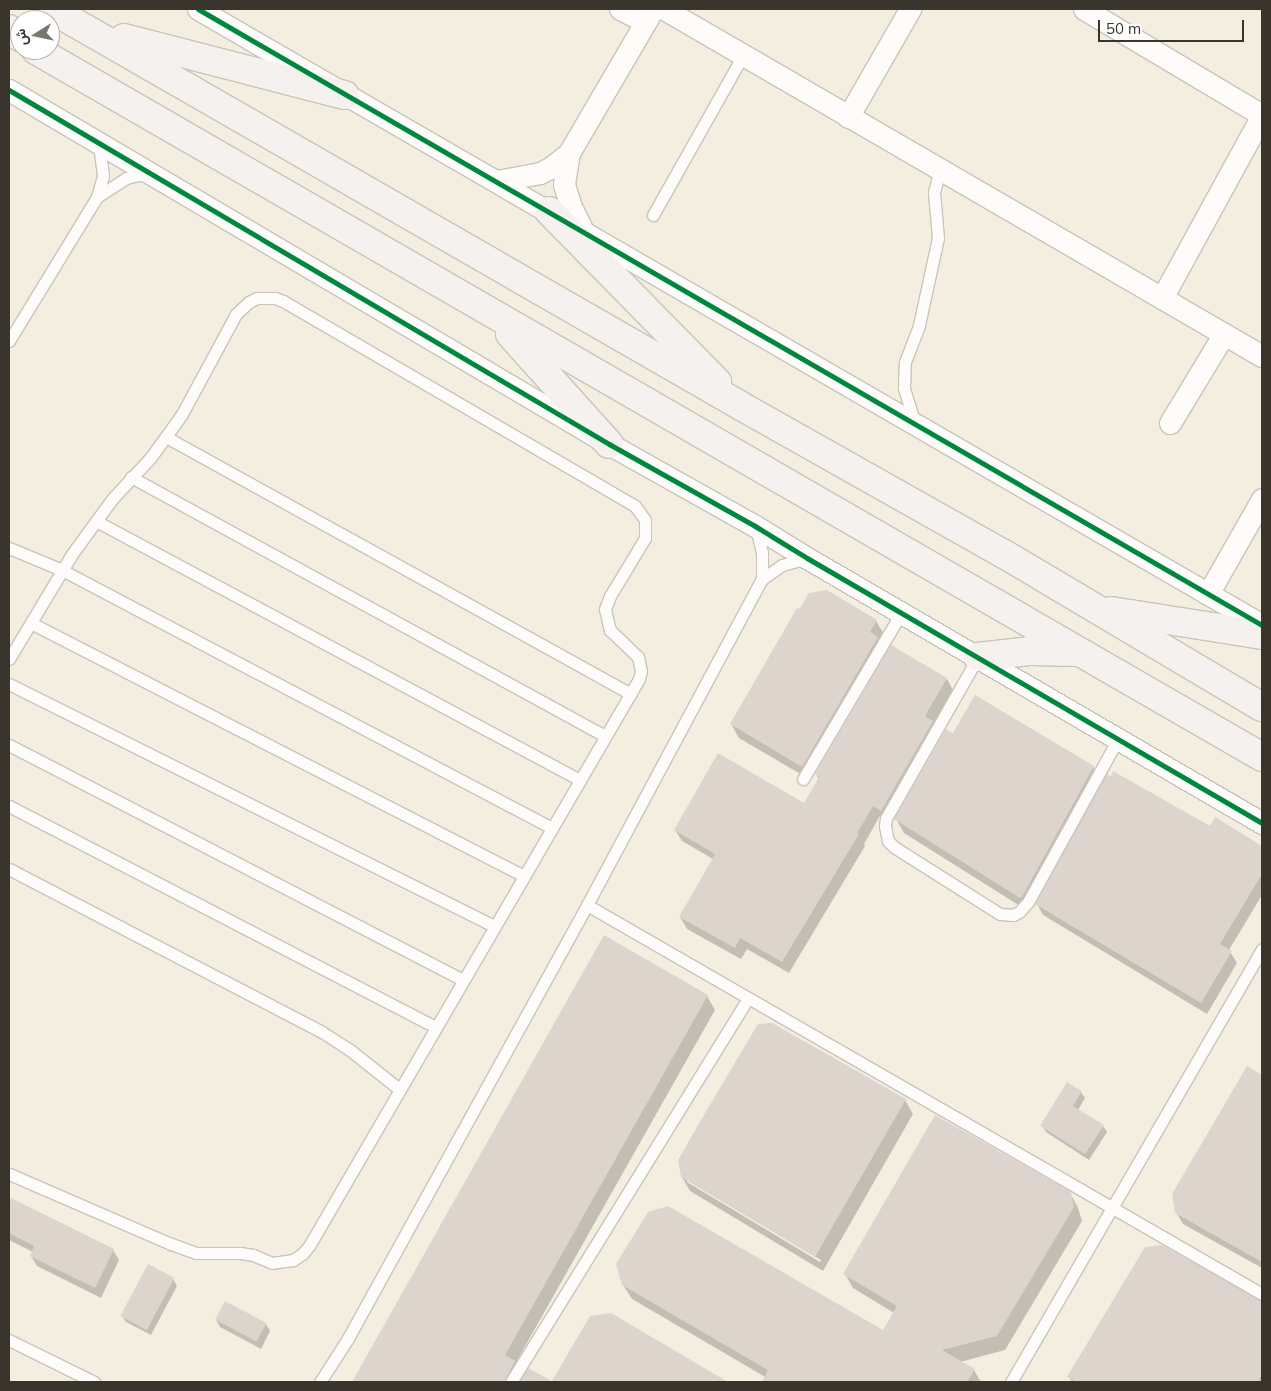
<!DOCTYPE html>
<html>
<head>
<meta charset="utf-8">
<style>
	body { margin:0 }
	#map { position:relative; width:1271px; height:1391px; overflow:hidden; background:#f4eee1; font-family:Mulish,Vazirmatn,sans-serif }
	div>[style] { position:absolute }
	.shadow>* { inset:0; background:#0003 }
	.building>* { inset:0; background:#dcd4cd; transform-origin:0 0 }
	.roads { filter:drop-shadow(1px 0 #c9c4ba) drop-shadow(-1px 0 #c9c4ba) drop-shadow(0 1px #c9c4ba) drop-shadow(0 -1px #c9c4ba) }
	.lane>* { height:11px; margin:-5.5px; padding:0 5.5px; transform-origin:5.5px; border-radius:5.5px; background:#fdfcfa }
	.street>* { height:21px; margin:-10.5px; padding:0 10.5px; transform-origin:10.5px; border-radius:10.5px; background:#fdfcfa }
	.secondary>* { height:28px; margin:-14px; padding:0 14px; transform-origin:14px; border-radius:14px; background:#f5f1ef }
	.cycleway>* { height:5px; margin:-2.5px; padding:0 2.5px; transform-origin:2.5px; border-radius:2.5px; background:#00873e }
	span { translate:-50% -50%; white-space:nowrap; text-align:center; line-height:1.15; -webkit-text-stroke:4.5px #fff; paint-order:stroke }
	.frame { position:absolute; inset:0; border:10px solid #39352c; pointer-events:none }
	.north { position:absolute; left:10px; top:10px; width:50px; height:50px; box-sizing:border-box; background:#fff; border:1px solid #b0aeab; border-radius:50%; rotate:260deg; font-size:14px; font-weight:700; line-height:20px; text-align:center; color:#39352c }
	.north::after { content:''; display:block; margin:auto; width:18px; height:22px; background:#7a766b; clip-path:polygon(50% 0,100% 100%,50% 72%,0 100%) }
	.scale { position:absolute; left:1098px; top:20px; width:146px; height:22px; box-sizing:border-box; border:2px solid #39352c; border-top:0; padding-left:6px; font-size:15px; line-height:18px; white-space:nowrap; color:#39352c; -webkit-text-stroke:4px #fff; paint-order:stroke }
</style>
</head>
<body>
<div id="map">
	<div class="shadow">
		<i style="clip-path:polygon(876px 621px,884px 634px,880px 642px,885px 651px,809px 779px,739px 738px,731px 724px)"></i>
		<i style="clip-path:polygon(947px 679px,953px 690px,888px 821px,880px 816px,864px 844px,865px 846px,789px 973px,747px 949px,741px 959px,687px 929px,680px 917px,713px 859px,682px 841px,675px 830px,804px 805px,819px 780px,816px 774px)"></i>
		<i style="clip-path:polygon(976px 697px,1093px 767px,1101px 781px,1028px 911px,904px 833px,896px 819px,953px 735px)"></i>
		<i style="clip-path:polygon(1216px 819px,1262px 848px,1262px 895px,1229px 950px,1237px 963px,1207px 1014px,1043px 915px,1037px 904px,1210px 828px)"></i>
		<i style="clip-path:polygon(604px 937px,707px 996px,715px 1010px,515px 1364px,524px 1378px,529px 1370px,551px 1382px,354px 1382px)"></i>
		<i style="clip-path:polygon(1247px 1067px,1262px 1076px,1262px 1268px,1183px 1224px,1176px 1212px)"></i>
		<i style="clip-path:polygon(1081px 1092px,1085px 1098px,1078px 1110px,1103px 1126px,1107px 1132px,1089px 1160px,1046px 1132px,1042px 1126px)"></i>
		<i style="clip-path:polygon(evenodd,905px 1100px,913px 1114px,823px 1271px,690px 1191px,682px 1177px,905px 1100px,687px 1180px,821px 1260px,820px 1262px,687px 1182px,687px 1180px)"></i>
		<i style="clip-path:polygon(1070px 1193px,1078px 1208px,1082px 1221px,1005px 1350px,960px 1362px,974px 1370px,981px 1382px,774px 1382px,632px 1299px,623px 1285px,883px 1332px,894px 1313px,853px 1288px,845px 1274px)"></i>
		<i style="clip-path:polygon(9px 1198px,113px 1250px,119px 1260px,101px 1298px,37px 1266px,31px 1256px,33px 1252px,9px 1240px)"></i>
		<i style="clip-path:polygon(173px 1279px,177px 1286px,151px 1335px,126px 1322px,122px 1316px)"></i>
		<i style="clip-path:polygon(1258px 1302px,1262px 1302px,1262px 1382px,1072px 1382px,1069px 1377px)"></i>
		<i style="clip-path:polygon(611px 1315px,726px 1382px,553px 1382px,590px 1318px)"></i>
		<i style="clip-path:polygon(216px 1320px,266px 1324px,270px 1331px,261px 1349px,220px 1327px)"></i>
	</div>
	<div class="building">
		<i style="clip-path:polygon(827px 590px,877px 620px,870px 632px,878px 637px,802px 767px,730px 724px,797px 608px,800px 609px,809px 593px)"></i>
		<i style="clip-path:polygon(891px 645px,947px 678px,925px 716px,933px 721px,881px 811px,873px 806px,857px 833px,859px 834px,782px 962px,740px 938px,735px 948px,679px 917px,715px 854px,674px 830px,718px 753px,804px 803px,819px 777px,815px 774px)"></i>
		<i style="clip-path:polygon(975px 695px,1094px 766px,1022px 897px,1020px 898px,894px 819px,946px 729px,953px 733px)"></i>
		<i style="clip-path:polygon(1113px 771px,1210px 826px,1215px 817px,1262px 846px,1262px 874px,1220px 944px,1232px 951px,1201px 1003px,1035px 904px,1107px 774px,1111px 776px)"></i>
		<i style="clip-path:polygon(604px 935px,708px 995px,505px 1355px,515px 1361px,504px 1382px,352px 1382px)"></i>
		<i style="clip-path:polygon(772px 1023px,906px 1099px,815px 1257px,681px 1177px,678px 1160px,711px 1103px,758px 1024px)"></i>
		<i style="clip-path:polygon(1247px 1066px,1262px 1075px,1262px 1262px,1175px 1213px,1172px 1194px)"></i>
		<i style="clip-path:polygon(1067px 1082px,1082px 1091px,1073px 1106px,1104px 1125px,1085px 1154px,1040px 1126px)"></i>
		<i style="clip-path:polygon(935px 1115px,1071px 1192px,1074px 1207px,997px 1336px,942px 1350px,975px 1369px,967px 1382px,762px 1382px,768px 1370px,622px 1285px,616px 1264px,648px 1212px,668px 1206px,883px 1330px,897px 1306px,843px 1274px)"></i>
		<i style="clip-path:polygon(9px 1197px,114px 1249px,95px 1288px,30px 1256px,34px 1246px,9px 1233px)"></i>
		<i style="clip-path:polygon(1162px 1245px,1262px 1301px,1262px 1374px,1258px 1382px,1077px 1382px,1067px 1377px,1145px 1247px)"></i>
		<i style="left:148px;top:1264px;width:30px;height:59px;rotate:28deg"></i>
		<i style="left:225px;top:1301px;width:47px;height:21px;rotate:28deg"></i>
		<i style="clip-path:polygon(611px 1313px,728px 1382px,520px 1382px,528px 1368px,552px 1381px,590px 1316px)"></i>
	</div>
	<div class="roads">
		<div class="lane">
			<i style="left:97px;top:197px;width:35px;rotate:-33deg"></i>
			<i style="left:126px;top:178px;width:23px;rotate:-13deg"></i>
			<i style="left:653px;top:215px;width:184px;rotate:-60.6deg"></i>
			<i style="left:9px;top:341px;width:169px;rotate:-58.6deg"></i>
			<i style="left:97px;top:197px;width:22px;rotate:-74deg"></i>
			<i style="left:103px;top:176px;width:32px;rotate:-97deg"></i>
			<i style="left:914px;top:421px;width:34px;rotate:-107deg"></i>
			<i style="left:904px;top:388px;width:26px;rotate:-88deg"></i>
			<i style="left:905px;top:362px;width:40px;rotate:-69deg"></i>
			<i style="left:919px;top:325px;width:89px;rotate:-77.7deg"></i>
			<i style="left:938px;top:238px;width:46px;rotate:-95deg"></i>
			<i style="left:934px;top:192px;width:23px;rotate:-75deg"></i>
			<i style="left:166px;top:437px;width:531px;rotate:28.93deg"></i>
			<i style="left:131px;top:477px;width:540px;rotate:28.65deg"></i>
			<i style="left:96px;top:521px;width:549px;rotate:28.15deg"></i>
			<i style="left:756px;top:527px;width:27px;rotate:77deg"></i>
			<i style="left:762px;top:553px;width:26px;rotate:90deg"></i>
			<i style="left:9px;top:548px;width:57px;rotate:22.5deg"></i>
			<i style="left:62px;top:570px;width:554px;rotate:27.77deg"></i>
			<i style="left:31px;top:623px;width:554px;rotate:27.17deg"></i>
			<i style="left:978px;top:657px;width:185px;rotate:119.7deg"></i>
			<i style="left:886px;top:818px;width:8px;rotate:97deg"></i>
			<i style="left:885px;top:826px;width:15px;rotate:79deg"></i>
			<i style="left:888px;top:841px;width:8px;rotate:45deg"></i>
			<i style="left:894px;top:847px;width:125px;rotate:32.3deg"></i>
			<i style="left:1000px;top:914px;width:13px;rotate:4deg"></i>
			<i style="left:1013px;top:915px;width:7px;rotate:-27deg"></i>
			<i style="left:1019px;top:912px;width:13px;rotate:-48deg"></i>
			<i style="left:1028px;top:902px;width:186px;rotate:-61.1deg"></i>
			<i style="left:9px;top:659px;width:122px;rotate:-59deg"></i>
			<i style="left:72px;top:554px;width:69px;rotate:-53.8deg"></i>
			<i style="left:113px;top:498px;width:56px;rotate:-47.2deg"></i>
			<i style="left:151px;top:457px;width:53px;rotate:-54.2deg"></i>
			<i style="left:182px;top:414px;width:114px;rotate:-61.6deg"></i>
			<i style="left:236px;top:314px;width:18px;rotate:-43deg"></i>
			<i style="left:249px;top:302px;width:9px;rotate:-27deg"></i>
			<i style="left:257px;top:298px;width:18px"></i>
			<i style="left:275px;top:298px;width:9px;rotate:21deg"></i>
			<i style="left:283px;top:301px;width:407px;rotate:30.2deg"></i>
			<i style="left:635px;top:506px;width:17px;rotate:54deg"></i>
			<i style="left:645px;top:520px;width:18px;rotate:90deg"></i>
			<i style="left:645px;top:538px;width:68px;rotate:121.1deg"></i>
			<i style="left:610px;top:596px;width:14px;rotate:111deg"></i>
			<i style="left:605px;top:609px;width:22px;rotate:77deg"></i>
			<i style="left:610px;top:630px;width:39px;rotate:44deg"></i>
			<i style="left:638px;top:657px;width:14px;rotate:78deg"></i>
			<i style="left:641px;top:671px;width:8px;rotate:104deg"></i>
			<i style="left:639px;top:679px;width:656px;rotate:120.2deg"></i>
			<i style="left:309px;top:1246px;width:11px;rotate:131deg"></i>
			<i style="left:302px;top:1254px;width:11px;rotate:146deg"></i>
			<i style="left:293px;top:1260px;width:21px;rotate:172deg"></i>
			<i style="left:272px;top:1263px;width:21px;rotate:-157deg"></i>
			<i style="left:253px;top:1255px;width:12px;rotate:-171deg"></i>
			<i style="left:241px;top:1253px;width:45px;rotate:180deg"></i>
			<i style="left:196px;top:1253px;width:27px;rotate:-160deg"></i>
			<i style="left:171px;top:1244px;width:176px;rotate:-156.6deg"></i>
			<i style="left:9px;top:684px;width:542px;rotate:26.52deg"></i>
			<i style="left:9px;top:745px;width:511px;rotate:27.37deg"></i>
			<i style="left:803px;top:779px;width:193px;rotate:-59.4deg"></i>
			<i style="left:9px;top:806px;width:480px;rotate:27.4deg"></i>
			<i style="left:9px;top:869px;width:353px;rotate:27.5deg"></i>
			<i style="left:322px;top:1032px;width:33px;rotate:33deg"></i>
			<i style="left:350px;top:1050px;width:63px;rotate:38.5deg"></i>
			<i style="left:587px;top:905px;width:779px;rotate:29.95deg"></i>
			<i style="left:9px;top:1340px;width:95px;rotate:26.3deg"></i>
			<i style="left:320px;top:1382px;width:50px;rotate:-57.3deg"></i>
			<i style="left:347px;top:1340px;width:497px;rotate:-61.1deg"></i>
			<i style="left:587px;top:905px;width:370px;rotate:-61.8deg"></i>
			<i style="left:762px;top:579px;width:24px;rotate:-35deg"></i>
			<i style="left:782px;top:565px;width:24px;rotate:-15deg"></i>
			<i style="left:511px;top:1382px;width:451px;rotate:-58.3deg"></i>
			<i style="left:1011px;top:1382px;width:500px;rotate:-59.9deg"></i>
		</div>
		<div class="street">
			<i style="left:198px;top:9px;width:1229px;rotate:30.07deg"></i>
			<i style="left:620px;top:9px;width:28px;rotate:27deg"></i>
			<i style="left:664px;top:9px;width:691px;rotate:30.13deg"></i>
			<i style="left:1084px;top:9px;width:207px;rotate:30.8deg"></i>
			<i style="left:9px;top:90px;width:697px;rotate:30.54deg"></i>
			<i style="left:609px;top:444px;width:167px;rotate:29.3deg"></i>
			<i style="left:755px;top:526px;width:61px;rotate:31.6deg"></i>
			<i style="left:807px;top:558px;width:527px;rotate:30.22deg"></i>
			<i style="left:848px;top:117px;width:125px;rotate:-60.1deg"></i>
			<i style="left:497px;top:181px;width:44px;rotate:-10.5deg"></i>
			<i style="left:540px;top:173px;width:11px;rotate:-27deg"></i>
			<i style="left:550px;top:168px;width:24px;rotate:-38deg"></i>
			<i style="left:583px;top:231px;width:30px;rotate:-116deg"></i>
			<i style="left:570px;top:204px;width:21px;rotate:-107deg"></i>
			<i style="left:564px;top:184px;width:31px;rotate:-81deg"></i>
			<i style="left:569px;top:153px;width:167px;rotate:-59.7deg"></i>
			<i style="left:1162px;top:298px;width:209px;rotate:-61.3deg"></i>
			<i style="left:1170px;top:423px;width:104px;rotate:-58.8deg"></i>
			<i style="left:1208px;top:594px;width:109px;rotate:-60.4deg"></i>
		</div>
		<div class="secondary">
			<i style="left:51px;top:9px;width:796px;rotate:29.91deg"></i>
			<i style="left:741px;top:406px;width:302px;rotate:29.4deg"></i>
			<i style="left:1004px;top:554px;width:300px;rotate:30.7deg"></i>
			<i style="left:9px;top:29px;width:14px;rotate:36deg"></i>
			<i style="left:124px;top:38px;width:228px;rotate:14.5deg"></i>
			<i style="left:36px;top:50px;width:1415px;rotate:29.97deg"></i>
			<i style="left:549px;top:211px;width:240px;rotate:45.5deg"></i>
			<i style="left:510px;top:334px;width:148px;rotate:48deg"></i>
			<i style="left:1111px;top:611px;width:153px;rotate:9deg"></i>
			<i style="left:978px;top:657px;width:51px;rotate:-6.7deg"></i>
			<i style="left:1029px;top:651px;width:45px;rotate:1.3deg"></i>
		</div>
	</div>
	<div class="cycleway">
		<i style="left:198px;top:9px;width:1229px;rotate:30.07deg"></i>
		<i style="left:9px;top:90px;width:697px;rotate:30.54deg"></i>
		<i style="left:609px;top:444px;width:167px;rotate:29.3deg"></i>
		<i style="left:755px;top:526px;width:61px;rotate:31.6deg"></i>
		<i style="left:807px;top:558px;width:527px;rotate:30.22deg"></i>
	</div>
	<div class="frame"></div>
	<div class="north">ش</div>
	<div class="scale">50 m</div>
</div>
</body>
</html>
